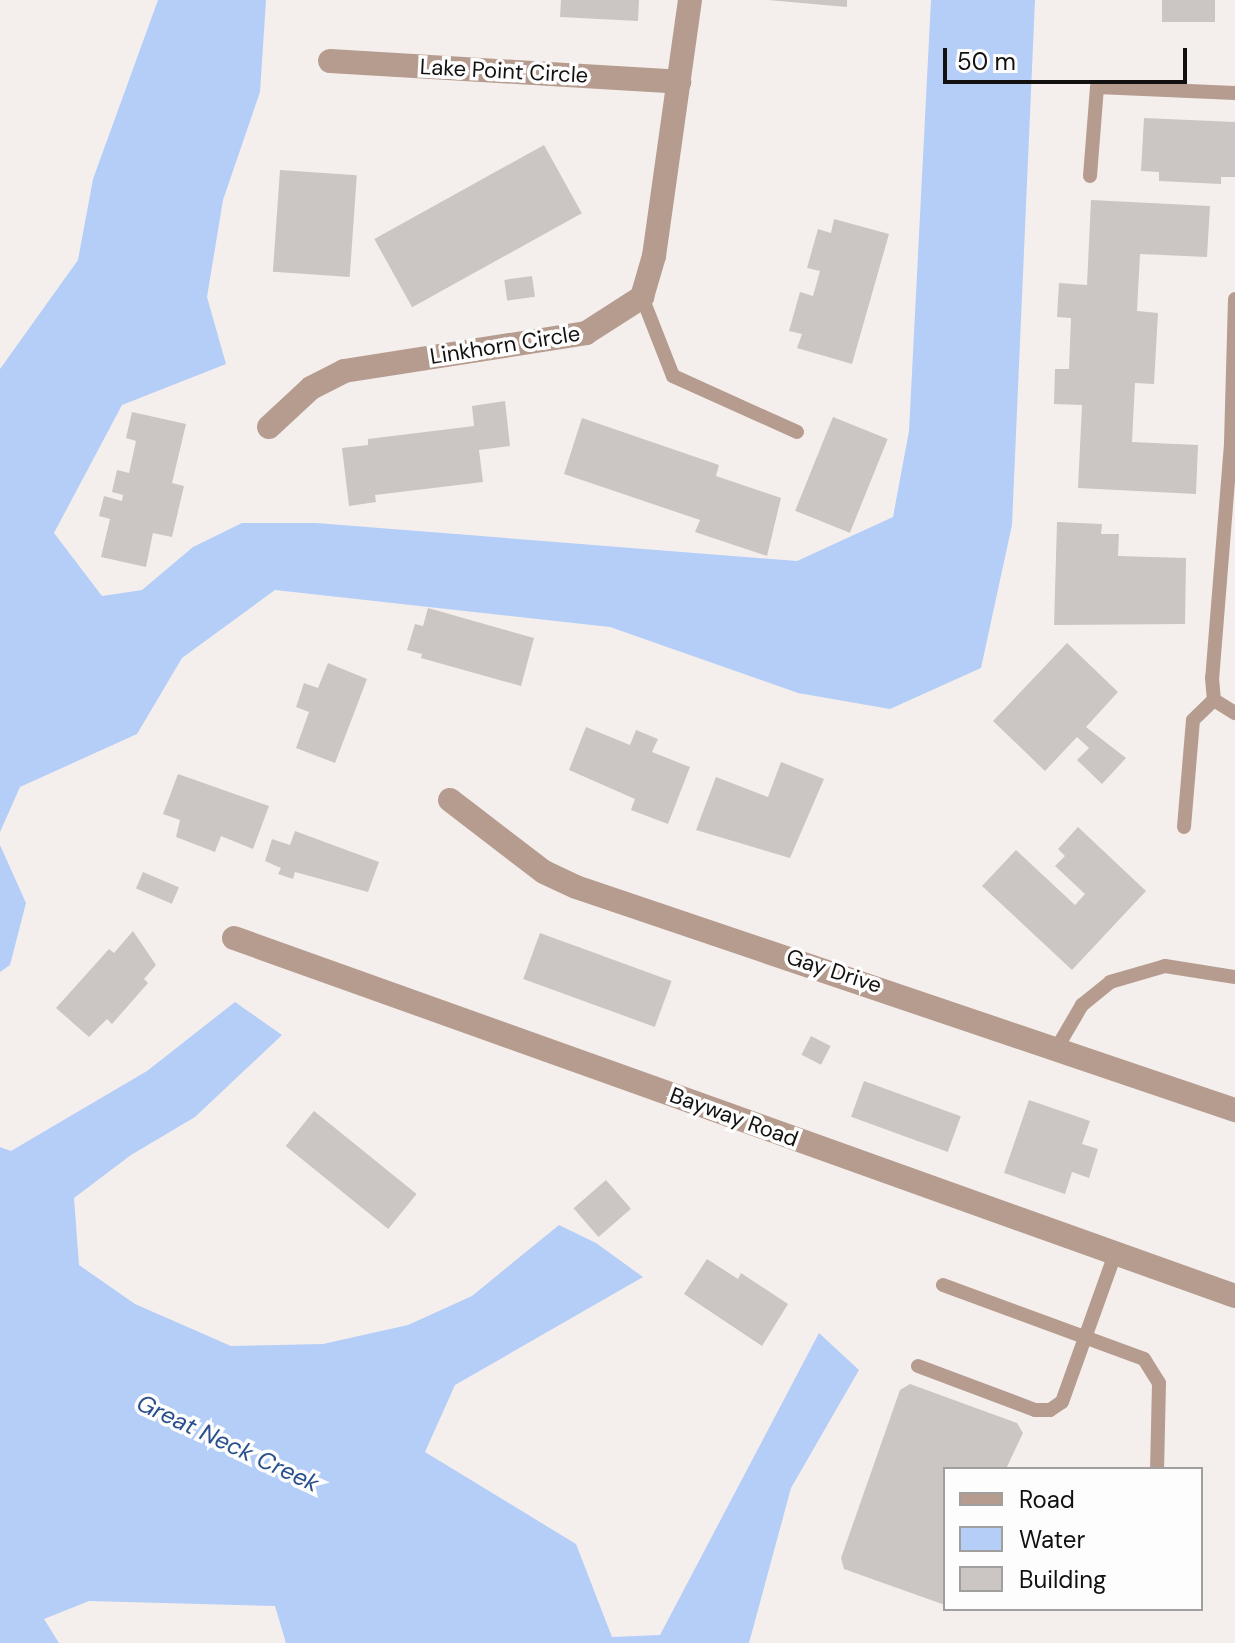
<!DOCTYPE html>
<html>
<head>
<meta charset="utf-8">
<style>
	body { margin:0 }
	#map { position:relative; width:1235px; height:1643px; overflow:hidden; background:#f4efed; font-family:"DM Sans",sans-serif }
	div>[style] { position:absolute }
	.water>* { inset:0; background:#b4cef8 }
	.building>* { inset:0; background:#cbc6c4; transform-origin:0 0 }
	.lane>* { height:14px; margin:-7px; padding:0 7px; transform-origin:7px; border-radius:7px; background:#b69c8f }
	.street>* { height:24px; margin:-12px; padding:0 12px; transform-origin:12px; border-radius:12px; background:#b69c8f }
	span { translate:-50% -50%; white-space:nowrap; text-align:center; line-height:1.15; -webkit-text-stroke:7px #fefdfd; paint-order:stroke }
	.street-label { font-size:22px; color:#121110 }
	.water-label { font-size:24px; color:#294f8d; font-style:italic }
	.legend { position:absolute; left:943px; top:1467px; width:260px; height:144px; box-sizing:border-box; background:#fefdfd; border:2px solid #a09f9e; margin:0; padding:10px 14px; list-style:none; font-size:24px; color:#121110 }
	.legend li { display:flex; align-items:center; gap:16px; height:40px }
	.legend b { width:40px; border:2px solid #a09f9e }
	.scale { position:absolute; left:943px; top:48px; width:244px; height:36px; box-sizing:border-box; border:4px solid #121110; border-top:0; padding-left:10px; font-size:24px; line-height:28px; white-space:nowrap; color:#121110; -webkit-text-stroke:6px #fefdfd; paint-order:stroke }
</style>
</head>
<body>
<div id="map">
	<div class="water">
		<i style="clip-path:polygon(158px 0,266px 0,260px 92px,223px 200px,207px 297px,226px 364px,122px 405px,54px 533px,102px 596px,142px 590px,193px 547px,242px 523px,316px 523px,797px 561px,893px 517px,909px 431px,931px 0,1035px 0,1012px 525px,981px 668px,890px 709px,798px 693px,610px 627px,275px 590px,182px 658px,137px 734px,20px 787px,0 832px,0 369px,78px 260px,93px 179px)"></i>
		<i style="clip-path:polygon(0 845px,26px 903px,10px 965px,0 972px)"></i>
		<i style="clip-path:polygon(235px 1002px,282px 1035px,195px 1117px,131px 1155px,74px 1198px,79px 1265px,135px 1304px,231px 1346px,323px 1344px,408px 1325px,472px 1296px,559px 1225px,596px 1243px,643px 1277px,455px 1385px,425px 1452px,576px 1544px,612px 1637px,660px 1635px,819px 1333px,859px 1370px,791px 1488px,749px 1643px,286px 1643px,275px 1606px,89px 1601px,44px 1619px,59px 1643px,0 1643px,0 1147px,11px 1151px,147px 1071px)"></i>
	</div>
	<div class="building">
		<i style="clip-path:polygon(561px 0,639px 0,638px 21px,560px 17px)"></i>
		<i style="clip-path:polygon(768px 0,847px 0,847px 7px)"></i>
		<i style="left:1162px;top:0;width:53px;height:22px"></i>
		<i style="clip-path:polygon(1144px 118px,1235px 122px,1235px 177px,1221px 177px,1221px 184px,1159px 181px,1159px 172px,1141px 171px)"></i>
		<i style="left:544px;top:145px;width:78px;height:194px;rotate:61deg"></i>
		<i style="left:280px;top:170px;width:77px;height:102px;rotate:4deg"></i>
		<i style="clip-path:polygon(1091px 200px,1210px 206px,1207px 257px,1140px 254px,1137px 311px,1158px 313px,1154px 384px,1135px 383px,1132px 442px,1198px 445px,1196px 494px,1078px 488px,1082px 405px,1054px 404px,1055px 369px,1069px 369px,1071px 318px,1057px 317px,1059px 283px,1087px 285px)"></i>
		<i style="clip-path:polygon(834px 219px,889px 234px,852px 364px,797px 348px,802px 334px,789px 331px,800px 292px,813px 296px,820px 271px,807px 268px,818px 229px,831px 233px)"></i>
		<i style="left:532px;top:276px;width:21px;height:28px;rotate:82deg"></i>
		<i style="clip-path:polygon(505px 401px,510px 446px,479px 450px,483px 482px,375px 495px,376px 502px,349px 506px,342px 448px,368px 445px,368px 439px,474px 426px,472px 406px)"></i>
		<i style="clip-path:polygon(132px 412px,186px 424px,172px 483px,184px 486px,172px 537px,153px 533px,146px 567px,101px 557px,110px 519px,99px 516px,104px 496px,122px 501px,123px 495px,112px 492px,117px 470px,129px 473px,136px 441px,126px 438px)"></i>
		<i style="left:833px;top:417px;width:59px;height:101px;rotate:22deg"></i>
		<i style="clip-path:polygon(582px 418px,719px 465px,716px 476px,781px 498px,767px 556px,695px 532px,700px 520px,564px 474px)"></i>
		<i style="clip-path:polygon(1057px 522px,1102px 524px,1101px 534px,1119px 534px,1118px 556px,1186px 558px,1185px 624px,1054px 625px)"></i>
		<i style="clip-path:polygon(428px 608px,534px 638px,521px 686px,421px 658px,422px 654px,407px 650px,415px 624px,423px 626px)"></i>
		<i style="clip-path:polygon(1067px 643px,1118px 692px,1086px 727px,1126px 758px,1102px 784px,1077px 760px,1089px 748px,1077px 737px,1045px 771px,993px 721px)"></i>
		<i style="clip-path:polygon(328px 663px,367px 679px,335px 763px,296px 748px,309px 712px,296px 707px,304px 683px,318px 688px)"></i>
		<i style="clip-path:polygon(586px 727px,630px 745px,636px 730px,658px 739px,652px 752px,690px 767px,668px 824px,631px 810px,635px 799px,569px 770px)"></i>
		<i style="clip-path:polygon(781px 762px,824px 779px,790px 858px,696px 830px,716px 777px,768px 797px)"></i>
		<i style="clip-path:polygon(178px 774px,269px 806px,253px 849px,221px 836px,215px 852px,176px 837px,180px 820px,163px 814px)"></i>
		<i style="clip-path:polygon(1078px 827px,1146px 891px,1072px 970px,982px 886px,1016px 850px,1075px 905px,1085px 894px,1055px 866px,1065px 856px,1058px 849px)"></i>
		<i style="clip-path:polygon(295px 831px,379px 862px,368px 892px,295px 872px,293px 879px,278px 874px,281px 868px,265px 861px,272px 839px,290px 845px)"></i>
		<i style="left:143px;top:872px;width:39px;height:18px;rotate:23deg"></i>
		<i style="clip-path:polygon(133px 931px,156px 965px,144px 979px,148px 983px,112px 1024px,107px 1019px,89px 1037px,56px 1008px,109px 949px,114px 953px)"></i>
		<i style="left:540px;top:933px;width:140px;height:49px;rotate:20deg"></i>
		<i style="left:811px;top:1036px;width:22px;height:21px;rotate:27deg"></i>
		<i style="left:864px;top:1081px;width:103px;height:38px;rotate:20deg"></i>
		<i style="clip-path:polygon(1029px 1100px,1090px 1121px,1082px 1144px,1098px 1149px,1089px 1178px,1072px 1172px,1065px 1194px,1004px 1173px)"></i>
		<i style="left:314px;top:1111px;width:132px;height:45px;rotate:39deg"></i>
		<i style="left:606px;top:1180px;width:38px;height:43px;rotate:49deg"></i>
		<i style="clip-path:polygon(707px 1259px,738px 1279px,741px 1273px,788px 1304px,762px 1346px,684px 1294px)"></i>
		<i style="clip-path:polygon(910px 1384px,1017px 1423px,1023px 1433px,1006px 1469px,945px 1469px,945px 1605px,844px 1569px,841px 1558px,900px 1390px)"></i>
	</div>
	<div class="lane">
		<i style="left:1090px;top:176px;width:89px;rotate:-85.5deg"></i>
		<i style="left:1097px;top:87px;width:138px;rotate:2.5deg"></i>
		<i style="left:642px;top:297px;width:85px;rotate:68.6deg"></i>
		<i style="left:673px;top:376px;width:136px;rotate:24.3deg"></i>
		<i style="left:1235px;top:299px;width:145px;rotate:91.6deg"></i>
		<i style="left:1231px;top:444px;width:235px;rotate:94.6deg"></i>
		<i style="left:1212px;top:678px;width:22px;rotate:85deg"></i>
		<i style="left:1214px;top:700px;width:25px;rotate:32deg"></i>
		<i style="left:1184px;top:827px;width:107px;rotate:-85.2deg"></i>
		<i style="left:1193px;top:720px;width:29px;rotate:-44deg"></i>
		<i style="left:1058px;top:1046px;width:48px;rotate:-59.7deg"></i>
		<i style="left:1082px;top:1005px;width:36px;rotate:-39deg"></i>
		<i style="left:1110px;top:982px;width:57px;rotate:-16.2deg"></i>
		<i style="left:1165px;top:966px;width:71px;rotate:8.9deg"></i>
		<i style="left:943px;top:1285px;width:214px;rotate:20.2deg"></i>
		<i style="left:1144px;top:1359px;width:28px;rotate:58deg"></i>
		<i style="left:1159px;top:1383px;width:86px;rotate:91.3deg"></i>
		<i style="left:918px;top:1366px;width:125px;rotate:20.6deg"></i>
		<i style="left:1035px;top:1410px;width:15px"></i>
		<i style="left:1050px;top:1410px;width:14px;rotate:-34deg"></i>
		<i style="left:1062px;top:1402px;width:157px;rotate:-70.3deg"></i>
	</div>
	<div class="street">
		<i style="left:330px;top:61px;width:350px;rotate:3.4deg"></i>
		<i style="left:269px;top:427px;width:57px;rotate:-42.9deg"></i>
		<i style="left:311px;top:388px;width:37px;rotate:-27deg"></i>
		<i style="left:344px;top:371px;width:245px;rotate:-8.9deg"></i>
		<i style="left:586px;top:333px;width:67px;rotate:-32.7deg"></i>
		<i style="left:642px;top:297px;width:43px;rotate:-73.7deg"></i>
		<i style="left:654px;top:256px;width:259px;rotate:-82deg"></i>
		<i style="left:450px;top:800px;width:118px;rotate:37.5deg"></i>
		<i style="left:544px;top:872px;width:35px;rotate:25deg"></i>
		<i style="left:576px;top:887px;width:696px;rotate:18.7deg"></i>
		<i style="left:234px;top:938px;width:1063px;rotate:19.68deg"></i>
	</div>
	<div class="street-label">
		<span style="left:504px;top:71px;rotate:3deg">Lake Point Circle</span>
		<span style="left:505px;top:345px;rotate:-9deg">Linkhorn Circle</span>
		<span style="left:834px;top:971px;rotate:18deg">Gay Drive</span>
		<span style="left:734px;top:1117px;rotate:20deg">Bayway Road</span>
	</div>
	<div class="water-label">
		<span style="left:228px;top:1443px;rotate:25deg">Great Neck Creek</span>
	</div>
	<ul class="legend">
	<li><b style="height:10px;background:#b69c8f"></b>Road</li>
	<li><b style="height:22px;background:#b4cef8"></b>Water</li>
	<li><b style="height:22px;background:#cbc6c4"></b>Building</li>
	</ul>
	<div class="scale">50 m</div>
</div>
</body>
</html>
